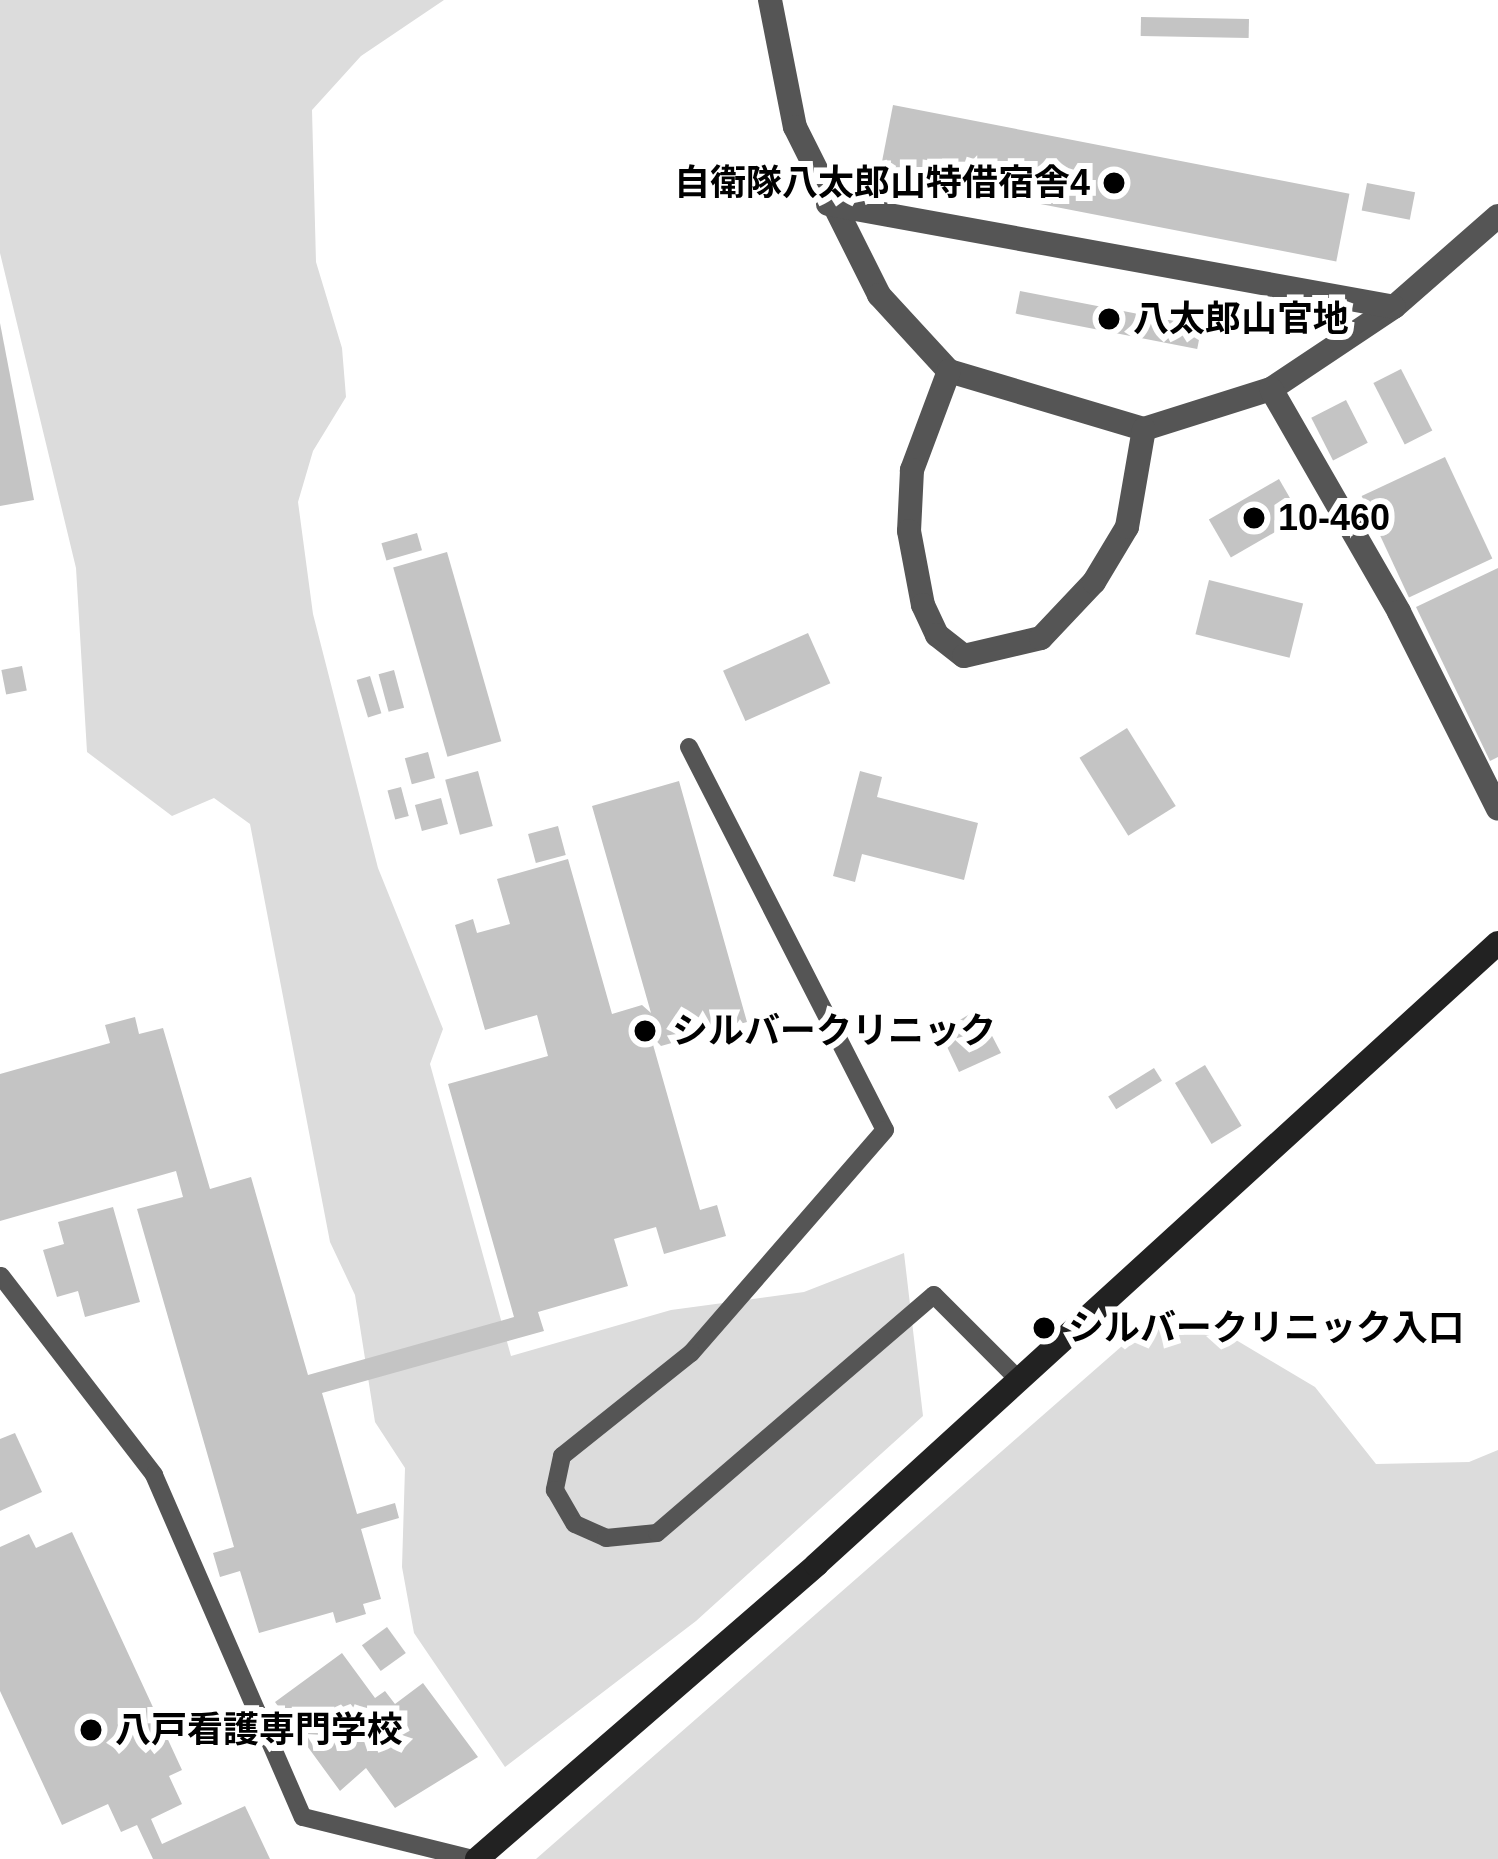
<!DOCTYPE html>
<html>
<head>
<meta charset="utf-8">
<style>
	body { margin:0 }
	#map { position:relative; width:1498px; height:1859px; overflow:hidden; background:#fff; font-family:Arial,"Noto Sans JP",sans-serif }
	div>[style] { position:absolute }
	.green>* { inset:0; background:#dcdcdc }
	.building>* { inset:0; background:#c4c4c4; transform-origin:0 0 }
	.lane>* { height:18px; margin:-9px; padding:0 9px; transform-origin:9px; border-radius:9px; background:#555 }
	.street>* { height:24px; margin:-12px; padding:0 12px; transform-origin:12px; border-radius:12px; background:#555 }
	.secondary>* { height:24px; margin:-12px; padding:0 12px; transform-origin:12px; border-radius:12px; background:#222 }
	.dots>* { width:33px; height:33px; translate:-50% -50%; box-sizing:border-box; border:6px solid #fff; border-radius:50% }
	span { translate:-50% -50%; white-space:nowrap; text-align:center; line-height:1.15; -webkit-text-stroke:12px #fff; paint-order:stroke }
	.poi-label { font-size:36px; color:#000; font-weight:700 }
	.right { translate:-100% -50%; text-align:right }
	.left { translate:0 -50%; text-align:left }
</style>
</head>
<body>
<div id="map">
	<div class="green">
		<i style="clip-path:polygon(0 0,444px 0,361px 56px,312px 110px,316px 262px,342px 348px,346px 397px,313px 451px,298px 502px,313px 614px,378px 868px,443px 1029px,430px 1064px,511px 1356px,671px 1310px,804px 1292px,904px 1253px,923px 1416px,696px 1621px,505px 1767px,414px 1633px,402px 1567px,405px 1468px,375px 1422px,355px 1295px,330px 1242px,250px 824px,214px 798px,172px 816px,87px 752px,76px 568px,0 253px)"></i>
		<i style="clip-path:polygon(1154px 1318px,1236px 1340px,1315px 1387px,1376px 1464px,1469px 1462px,1498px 1450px,1498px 1859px,536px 1859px)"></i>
	</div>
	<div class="building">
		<i style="left:1141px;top:17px;width:108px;height:19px;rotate:1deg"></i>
		<i style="left:893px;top:105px;width:465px;height:69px;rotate:11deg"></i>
		<i style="left:1367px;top:183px;width:49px;height:28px;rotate:11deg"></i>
		<i style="left:1020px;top:291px;width:185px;height:23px;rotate:11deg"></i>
		<i style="clip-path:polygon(0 323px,34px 500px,0 506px)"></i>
		<i style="left:1401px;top:369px;width:69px;height:31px;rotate:63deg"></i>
		<i style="left:1346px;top:400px;width:48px;height:39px;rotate:63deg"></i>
		<i style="left:1445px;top:457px;width:112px;height:92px;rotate:65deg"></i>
		<i style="left:1279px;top:479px;width:44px;height:81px;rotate:60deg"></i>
		<i style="left:417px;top:533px;width:18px;height:37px;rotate:74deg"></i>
		<i style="left:447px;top:552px;width:197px;height:56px;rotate:74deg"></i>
		<i style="clip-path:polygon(1498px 568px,1498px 757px,1490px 761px,1416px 607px)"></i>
		<i style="left:1209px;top:580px;width:97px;height:56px;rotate:14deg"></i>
		<i style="left:808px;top:633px;width:55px;height:93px;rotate:66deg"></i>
		<i style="left:22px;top:666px;width:25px;height:21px;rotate:79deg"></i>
		<i style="left:394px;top:670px;width:39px;height:16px;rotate:75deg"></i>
		<i style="left:370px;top:676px;width:39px;height:14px;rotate:73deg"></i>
		<i style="left:1127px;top:728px;width:92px;height:56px;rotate:58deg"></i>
		<i style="left:428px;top:752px;width:27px;height:24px;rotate:75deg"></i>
		<i style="left:478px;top:771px;width:57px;height:34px;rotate:75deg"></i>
		<i style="clip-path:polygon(860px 771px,882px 777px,877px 797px,978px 823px,964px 880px,862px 854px,855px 882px,833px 876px)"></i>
		<i style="clip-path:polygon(679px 781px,747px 1022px,661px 1046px,650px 1034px,700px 1210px,717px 1205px,726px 1236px,664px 1254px,656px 1227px,614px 1239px,628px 1286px,538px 1312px,544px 1331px,322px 1393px,357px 1514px,395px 1503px,399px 1518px,361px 1529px,381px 1599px,363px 1604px,366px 1614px,336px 1623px,333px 1612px,259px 1633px,240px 1571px,220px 1577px,213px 1553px,234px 1547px,137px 1209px,183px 1197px,176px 1171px,0 1221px,0 1074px,110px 1043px,105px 1025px,135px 1017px,139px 1034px,163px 1028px,210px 1189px,251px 1177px,308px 1375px,514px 1317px,448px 1084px,548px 1056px,537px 1015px,485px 1030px,455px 925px,473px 919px,477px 933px,510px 924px,497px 879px,568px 859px,612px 1014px,642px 1005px,651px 1013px,592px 806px)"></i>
		<i style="left:401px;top:787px;width:30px;height:14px;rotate:75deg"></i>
		<i style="left:441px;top:798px;width:27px;height:27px;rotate:75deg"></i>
		<i style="left:558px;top:826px;width:30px;height:31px;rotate:75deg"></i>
		<i style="clip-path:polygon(978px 1009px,1001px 1053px,959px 1072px,940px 1032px)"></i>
		<i style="left:1205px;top:1065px;width:71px;height:35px;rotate:59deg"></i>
		<i style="left:1154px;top:1068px;width:15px;height:54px;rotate:58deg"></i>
		<i style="clip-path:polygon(113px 1207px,140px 1302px,85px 1317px,78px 1291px,57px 1297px,43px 1250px,64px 1244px,58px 1222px)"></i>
		<i style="clip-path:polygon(15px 1433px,42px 1492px,0 1511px,0 1439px)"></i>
		<i style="clip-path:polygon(72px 1532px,182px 1770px,169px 1776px,182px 1804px,151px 1819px,162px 1844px,245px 1806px,270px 1859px,153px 1859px,137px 1825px,121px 1832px,108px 1804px,62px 1825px,0 1691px,0 1547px,29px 1534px,36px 1548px)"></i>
		<i style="left:387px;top:1627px;width:32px;height:31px;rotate:54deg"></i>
		<i style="clip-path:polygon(342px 1653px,375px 1698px,385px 1691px,395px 1704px,423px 1683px,478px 1757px,395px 1808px,366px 1768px,340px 1791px,275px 1702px)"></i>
	</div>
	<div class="lane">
		<i style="left:689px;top:747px;width:430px;rotate:62.9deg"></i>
		<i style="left:885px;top:1130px;width:296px;rotate:131deg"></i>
		<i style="left:691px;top:1353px;width:165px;rotate:141.4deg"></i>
		<i style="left:562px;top:1456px;width:35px;rotate:102deg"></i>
		<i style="left:555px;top:1490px;width:39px;rotate:60deg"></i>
		<i style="left:575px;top:1524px;width:34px;rotate:24deg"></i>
		<i style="left:606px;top:1538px;width:51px;rotate:-5.6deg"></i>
		<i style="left:657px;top:1533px;width:365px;rotate:-40.7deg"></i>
		<i style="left:934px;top:1295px;width:120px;rotate:45deg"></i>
		<i style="left:1px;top:1276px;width:251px;rotate:52.4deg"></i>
		<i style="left:154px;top:1475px;width:373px;rotate:66.5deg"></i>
		<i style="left:303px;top:1817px;width:175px;rotate:13.9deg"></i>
	</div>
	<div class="street">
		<i style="left:770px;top:0;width:129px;rotate:78.9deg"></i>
		<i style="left:795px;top:127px;width:188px;rotate:63.4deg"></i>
		<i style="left:879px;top:295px;width:103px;rotate:47.4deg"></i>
		<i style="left:949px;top:371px;width:203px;rotate:16.6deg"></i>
		<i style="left:1144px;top:429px;width:133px;rotate:-17.5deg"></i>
		<i style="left:1271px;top:389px;width:148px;rotate:-33.7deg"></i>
		<i style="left:1394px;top:307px;width:138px;rotate:-41.2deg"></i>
		<i style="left:828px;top:204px;width:575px;rotate:10.31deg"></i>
		<i style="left:949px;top:371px;width:106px;rotate:110.5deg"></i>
		<i style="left:912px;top:470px;width:61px;rotate:92.8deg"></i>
		<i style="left:909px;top:531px;width:75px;rotate:79.3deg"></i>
		<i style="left:923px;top:605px;width:33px;rotate:65deg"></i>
		<i style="left:937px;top:635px;width:34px;rotate:38deg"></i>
		<i style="left:964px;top:656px;width:79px;rotate:-13.2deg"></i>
		<i style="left:1041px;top:638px;width:77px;rotate:-46.6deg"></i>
		<i style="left:1094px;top:582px;width:64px;rotate:-59deg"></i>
		<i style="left:1127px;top:527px;width:99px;rotate:-80.2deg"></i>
		<i style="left:1271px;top:389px;width:257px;rotate:60.1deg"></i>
		<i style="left:1399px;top:612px;width:220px;rotate:63.3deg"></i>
	</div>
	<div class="secondary">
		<i style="left:477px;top:1859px;width:449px;rotate:-40.9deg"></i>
		<i style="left:816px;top:1565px;width:923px;rotate:-42.37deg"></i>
	</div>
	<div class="dots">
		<i style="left:1114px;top:183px;background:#000"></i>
		<i style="left:1109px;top:319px;background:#000"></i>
		<i style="left:1254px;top:518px;background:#000"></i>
		<i style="left:645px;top:1031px;background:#000"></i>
		<i style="left:1044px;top:1328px;background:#000"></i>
		<i style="left:91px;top:1730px;background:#000"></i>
	</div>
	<div class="poi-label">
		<span class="right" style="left:1090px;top:183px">自衛隊八太郎山特借宿舎4</span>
		<span class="left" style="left:1133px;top:319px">八太郎山官地</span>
		<span class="left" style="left:1278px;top:518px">10-460</span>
		<span class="left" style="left:672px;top:1031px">シルバークリニック</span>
		<span class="left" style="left:1068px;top:1328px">シルバークリニック入口</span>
		<span class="left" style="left:115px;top:1730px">八戸看護専門学校</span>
	</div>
</div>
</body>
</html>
